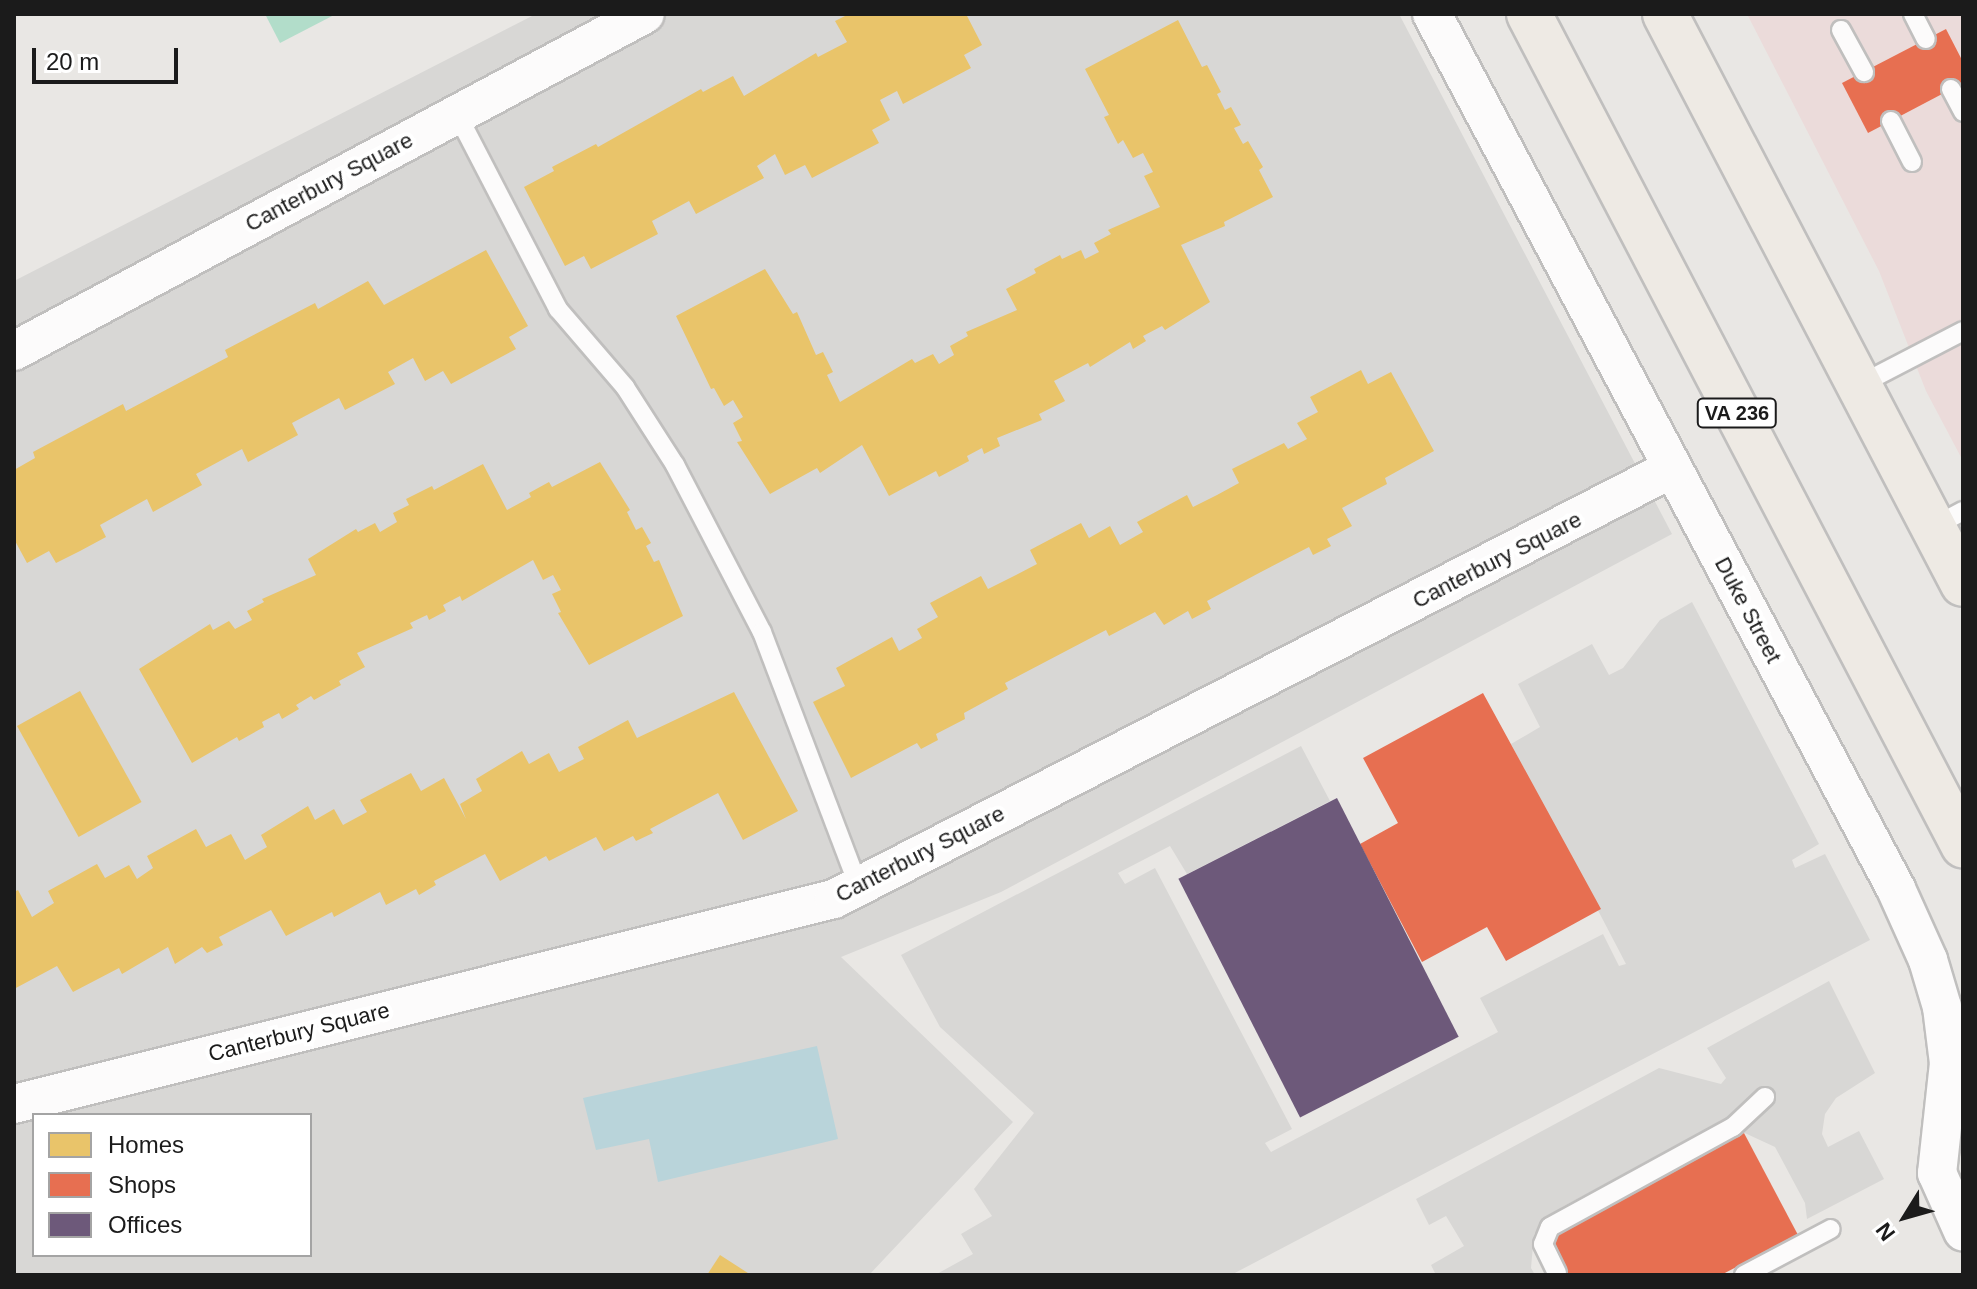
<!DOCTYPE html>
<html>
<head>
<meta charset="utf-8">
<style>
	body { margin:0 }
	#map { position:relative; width:1977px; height:1289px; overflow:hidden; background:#e9e7e4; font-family:Arial,sans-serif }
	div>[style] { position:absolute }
	.residential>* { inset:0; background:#d8d7d5 }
	.commercial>* { inset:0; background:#ebdbda }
	.pitch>* { inset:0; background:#b2ddca }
	.water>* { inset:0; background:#b9d4da }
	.homes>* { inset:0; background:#e9c46a; transform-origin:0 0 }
	.shops>* { inset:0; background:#e76f51 }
	.offices>* { inset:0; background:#6d597a; transform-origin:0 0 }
	.roads { filter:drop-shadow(2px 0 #c0bfbe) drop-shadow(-2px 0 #c0bfbe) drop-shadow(0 2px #c0bfbe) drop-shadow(0 -2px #c0bfbe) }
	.service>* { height:18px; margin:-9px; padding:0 9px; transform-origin:9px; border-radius:9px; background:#fcfbfb }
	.minor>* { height:38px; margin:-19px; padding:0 19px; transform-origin:19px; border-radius:19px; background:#fcfbfb }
	.primary>* { height:44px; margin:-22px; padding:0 22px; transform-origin:22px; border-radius:22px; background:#eeeae4 }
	span { translate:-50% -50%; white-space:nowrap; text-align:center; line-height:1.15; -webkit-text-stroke:8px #fff; paint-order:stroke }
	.shield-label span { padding:2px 6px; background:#fff; border:2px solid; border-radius:6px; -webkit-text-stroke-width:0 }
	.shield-label { font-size:20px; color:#1b1b1b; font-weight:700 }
	.street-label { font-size:22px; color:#1b1b1b }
	.frame { position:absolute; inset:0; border:16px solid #1b1b1b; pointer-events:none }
	.legend { position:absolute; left:32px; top:1113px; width:280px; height:144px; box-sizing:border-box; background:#fff; border:2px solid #a4a4a4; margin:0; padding:10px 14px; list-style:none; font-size:24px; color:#1b1b1b }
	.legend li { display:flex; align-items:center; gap:16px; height:40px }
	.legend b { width:40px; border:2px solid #a4a4a4 }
	.north { position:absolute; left:1865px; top:1177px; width:80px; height:80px; -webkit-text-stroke:6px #fff; paint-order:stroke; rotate:233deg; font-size:22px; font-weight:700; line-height:32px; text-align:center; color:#1b1b1b }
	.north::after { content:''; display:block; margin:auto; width:28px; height:36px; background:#1b1b1b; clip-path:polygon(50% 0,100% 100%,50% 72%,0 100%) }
	.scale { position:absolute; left:32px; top:48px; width:146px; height:36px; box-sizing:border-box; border:4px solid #1b1b1b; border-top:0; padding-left:10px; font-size:24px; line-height:28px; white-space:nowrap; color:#1b1b1b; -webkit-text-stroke:6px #fff; paint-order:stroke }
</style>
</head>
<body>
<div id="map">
	<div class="residential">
		<i style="clip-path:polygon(evenodd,536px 14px,1399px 14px,1672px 534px,1001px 892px,841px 957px,1013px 1122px,869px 1275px,14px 1275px,14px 281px,536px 14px,34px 1115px,310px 1115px,310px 1255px,34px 1255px,34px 1115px)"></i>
		<i style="clip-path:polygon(1692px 602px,1819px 844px,1792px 860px,1795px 868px,1825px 854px,1870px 940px,1231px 1275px,935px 1275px,973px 1254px,961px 1234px,992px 1216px,974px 1189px,1034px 1113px,940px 1027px,901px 955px,1301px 746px,1330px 801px,1187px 874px,1170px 846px,1118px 873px,1125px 884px,1155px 868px,1292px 1129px,1265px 1143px,1271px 1152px,1498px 1032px,1480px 998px,1603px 934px,1619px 966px,1626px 964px,1511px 744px,1540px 727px,1518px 684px,1592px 644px,1609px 675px,1623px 668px,1660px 620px)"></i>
		<i style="clip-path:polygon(1829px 981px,1875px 1073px,1836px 1098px,1825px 1114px,1822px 1134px,1828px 1147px,1859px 1131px,1884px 1179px,1807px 1219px,1805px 1203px,1775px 1147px,1721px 1122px,1562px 1207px,1534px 1234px,1531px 1268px,1535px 1275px,1436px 1275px,1431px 1265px,1464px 1246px,1446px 1216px,1429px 1225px,1416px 1199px,1659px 1068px,1721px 1084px,1726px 1078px,1707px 1048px)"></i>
	</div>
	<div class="commercial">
		<i style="clip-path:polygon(1747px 14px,1963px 14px,1963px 461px,1926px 391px,1879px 271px)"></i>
	</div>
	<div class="pitch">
		<i style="clip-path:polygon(265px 14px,336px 14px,280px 43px)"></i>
	</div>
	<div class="water">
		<i style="clip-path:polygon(817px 1046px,838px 1139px,658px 1182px,649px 1139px,596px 1150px,583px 1098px)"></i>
	</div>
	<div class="homes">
		<i style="clip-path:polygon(849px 14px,966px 14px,982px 45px,964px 55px,971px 68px,903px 104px,897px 91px,880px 100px,890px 120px,872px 130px,879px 143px,812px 178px,805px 165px,785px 175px,775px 154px,757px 166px,764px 178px,696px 214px,689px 201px,652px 221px,658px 234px,591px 269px,584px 256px,565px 266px,524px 187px,554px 171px,552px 167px,596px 144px,598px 147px,701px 89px,703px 92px,733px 76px,744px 96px,816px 53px,818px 57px,847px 42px,835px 21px)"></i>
		<i style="clip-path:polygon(1178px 20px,1202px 67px,1207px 65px,1221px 92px,1217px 94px,1225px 110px,1231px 107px,1241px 125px,1234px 128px,1243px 144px,1248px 141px,1263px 167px,1259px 170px,1273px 197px,1224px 222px,1225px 226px,1181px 245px,1210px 302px,1165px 330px,1162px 326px,1143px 336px,1146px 341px,1133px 349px,1130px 342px,1090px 367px,1088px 363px,1054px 381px,1065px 401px,1039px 414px,1042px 420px,997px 438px,1000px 446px,984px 454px,982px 448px,967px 456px,969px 461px,939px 477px,936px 471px,889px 496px,862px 445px,820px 473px,817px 468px,770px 494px,737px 442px,742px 441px,733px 423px,743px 417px,733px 400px,724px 406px,714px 388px,711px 389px,676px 316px,765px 269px,793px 314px,797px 312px,816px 355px,823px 352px,833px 372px,827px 375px,840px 402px,912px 359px,915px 363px,933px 354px,939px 364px,954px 355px,950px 346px,968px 336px,966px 332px,1017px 310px,1006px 289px,1036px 273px,1034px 269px,1060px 255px,1062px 259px,1081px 250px,1085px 259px,1099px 252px,1094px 243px,1111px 234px,1108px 230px,1160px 207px,1144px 176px,1153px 172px,1143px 153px,1133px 158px,1123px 140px,1118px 144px,1104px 117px,1109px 115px,1085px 69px)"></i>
		<i style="clip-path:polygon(486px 250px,528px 326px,509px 337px,516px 349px,451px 384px,443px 371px,425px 381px,413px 358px,388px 372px,395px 384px,345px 410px,339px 398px,292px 423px,298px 435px,272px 449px,248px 462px,242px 449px,196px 474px,202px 485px,153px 512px,147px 499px,100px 525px,106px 537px,80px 551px,56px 563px,49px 551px,27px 563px,14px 539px,14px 470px,35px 458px,33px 452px,123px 404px,126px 411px,228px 357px,225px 350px,315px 303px,318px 309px,368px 281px,384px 305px)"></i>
		<i style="clip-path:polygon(1361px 370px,1368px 384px,1391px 372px,1434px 451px,1385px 478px,1387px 484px,1342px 508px,1352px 526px,1327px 539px,1331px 546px,1313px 555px,1309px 547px,1259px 573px,1207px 601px,1211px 609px,1192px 619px,1188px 611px,1164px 625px,1155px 612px,1109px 636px,1106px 630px,1005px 683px,1008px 689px,964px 713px,965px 719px,936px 734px,938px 740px,921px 749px,917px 743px,851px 778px,813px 702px,845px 686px,836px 668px,892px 637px,899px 651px,922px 638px,917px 629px,938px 617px,930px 603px,981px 576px,988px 589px,1014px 576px,1037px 564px,1030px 550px,1081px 523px,1089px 538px,1110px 526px,1120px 545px,1143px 532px,1137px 522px,1187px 495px,1193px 507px,1217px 495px,1239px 483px,1232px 469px,1284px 443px,1288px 449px,1307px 439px,1297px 423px,1318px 412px,1310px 397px)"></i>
		<i style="clip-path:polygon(600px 462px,630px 510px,627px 512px,636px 530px,642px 527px,651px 543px,646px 546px,654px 562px,659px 560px,683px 616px,589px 665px,558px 613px,561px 612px,552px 594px,561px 590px,553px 575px,543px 580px,533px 560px,462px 601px,460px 596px,443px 605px,446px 611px,429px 620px,427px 615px,410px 623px,413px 628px,357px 653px,365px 667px,339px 681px,341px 685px,314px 700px,311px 696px,296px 705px,299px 709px,282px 719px,279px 713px,262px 722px,264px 727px,239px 741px,237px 737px,192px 763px,139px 669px,210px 624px,213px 630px,229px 621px,235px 629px,252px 620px,247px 611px,264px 602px,262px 599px,316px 575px,308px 559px,356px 529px,358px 532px,375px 523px,380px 532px,397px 522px,393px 513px,409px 505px,406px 499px,432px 486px,434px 490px,483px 464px,507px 510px,531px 497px,529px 493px,549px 482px,552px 487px)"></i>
		<i style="left:80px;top:691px;width:127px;height:72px;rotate:61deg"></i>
		<i style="clip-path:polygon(734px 692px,798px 811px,743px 840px,718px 793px,650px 829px,653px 833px,636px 841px,633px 836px,604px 851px,596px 837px,549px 861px,546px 856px,500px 881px,485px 854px,434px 881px,436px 885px,419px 895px,416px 889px,386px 905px,380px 892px,334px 917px,332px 912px,286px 936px,271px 910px,219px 937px,223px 945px,207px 953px,202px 947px,175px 964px,168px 947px,122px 974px,119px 968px,73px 992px,57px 966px,14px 989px,14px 892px,18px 890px,32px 917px,54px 903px,48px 891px,97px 864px,105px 878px,129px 865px,137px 879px,153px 868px,147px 856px,196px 829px,206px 847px,231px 834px,245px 860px,267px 847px,261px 835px,308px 806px,315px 820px,334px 809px,343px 825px,367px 812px,360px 800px,411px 773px,421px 791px,444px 778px,466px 819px,460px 804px,482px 791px,476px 779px,522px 751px,529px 764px,549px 753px,559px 772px,584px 759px,578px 747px,628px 720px,637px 738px)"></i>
		<i style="clip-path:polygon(720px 1255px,751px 1275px,707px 1275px)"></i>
	</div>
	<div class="shops">
		<i style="clip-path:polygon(1946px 29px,1963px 62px,1963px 83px,1868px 133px,1842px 83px)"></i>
		<i style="clip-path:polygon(1483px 693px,1601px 909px,1506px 961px,1487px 927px,1422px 962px,1360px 844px,1398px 823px,1363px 758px)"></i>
		<i style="clip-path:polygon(1744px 1133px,1798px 1235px,1721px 1275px,1553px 1275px,1548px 1236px)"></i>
	</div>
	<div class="offices">
		<i style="left:1337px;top:798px;width:268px;height:178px;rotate:63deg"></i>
	</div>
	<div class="roads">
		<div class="service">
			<i style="left:1913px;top:14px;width:28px;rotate:63deg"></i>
			<i style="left:1841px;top:30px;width:48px;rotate:61.3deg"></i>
			<i style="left:1951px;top:89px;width:26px;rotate:62deg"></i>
			<i style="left:457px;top:114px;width:220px;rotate:62.6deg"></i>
			<i style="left:558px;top:309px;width:103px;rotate:49.3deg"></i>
			<i style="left:625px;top:387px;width:93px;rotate:57.3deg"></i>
			<i style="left:675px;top:465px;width:188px;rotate:62.5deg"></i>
			<i style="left:762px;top:632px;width:273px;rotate:69.2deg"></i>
			<i style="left:1891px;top:121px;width:46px;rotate:62.9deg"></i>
			<i style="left:1859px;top:385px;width:117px;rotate:-27.4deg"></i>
			<i style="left:1933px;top:527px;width:34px;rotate:-28deg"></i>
			<i style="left:1557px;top:1273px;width:32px;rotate:-116deg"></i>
			<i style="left:1543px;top:1244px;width:18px;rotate:-68deg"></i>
			<i style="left:1550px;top:1227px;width:209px;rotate:-28.7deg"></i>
			<i style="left:1733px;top:1127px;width:44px;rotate:-43.2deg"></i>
			<i style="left:1744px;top:1275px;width:98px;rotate:-27.9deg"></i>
		</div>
		<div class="minor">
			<i style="left:1432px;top:14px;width:990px;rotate:62.06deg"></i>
			<i style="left:1896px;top:889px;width:78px;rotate:65.7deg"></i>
			<i style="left:1928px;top:960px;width:49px;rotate:73.4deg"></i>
			<i style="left:1942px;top:1007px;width:56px;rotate:82.9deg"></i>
			<i style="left:1949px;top:1063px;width:111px;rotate:96.2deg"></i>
			<i style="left:1937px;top:1173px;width:64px;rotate:65.9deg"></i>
			<i style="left:14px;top:351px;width:715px;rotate:-28.11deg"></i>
			<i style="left:14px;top:1104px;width:845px;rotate:-14.04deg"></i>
			<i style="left:834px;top:899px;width:943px;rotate:-27.19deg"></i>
		</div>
		<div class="primary">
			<i style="left:1529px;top:14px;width:938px;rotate:62.42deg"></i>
			<i style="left:1665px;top:14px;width:643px;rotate:62.4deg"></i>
		</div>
	</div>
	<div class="shield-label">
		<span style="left:1737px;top:413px">VA 236</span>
	</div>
	<div class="street-label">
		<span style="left:329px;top:182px;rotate:-28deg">Canterbury Square</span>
		<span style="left:1497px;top:560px;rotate:-27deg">Canterbury Square</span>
		<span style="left:1748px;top:610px;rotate:62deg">Duke Street</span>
		<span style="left:920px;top:854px;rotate:-27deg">Canterbury Square</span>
		<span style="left:299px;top:1032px;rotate:-14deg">Canterbury Square</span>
	</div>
	<div class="frame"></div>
	<ul class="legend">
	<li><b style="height:22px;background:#e9c46a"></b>Homes</li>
	<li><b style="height:22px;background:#e76f51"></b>Shops</li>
	<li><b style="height:22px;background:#6d597a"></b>Offices</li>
	</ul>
	<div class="north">N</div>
	<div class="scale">20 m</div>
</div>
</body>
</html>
